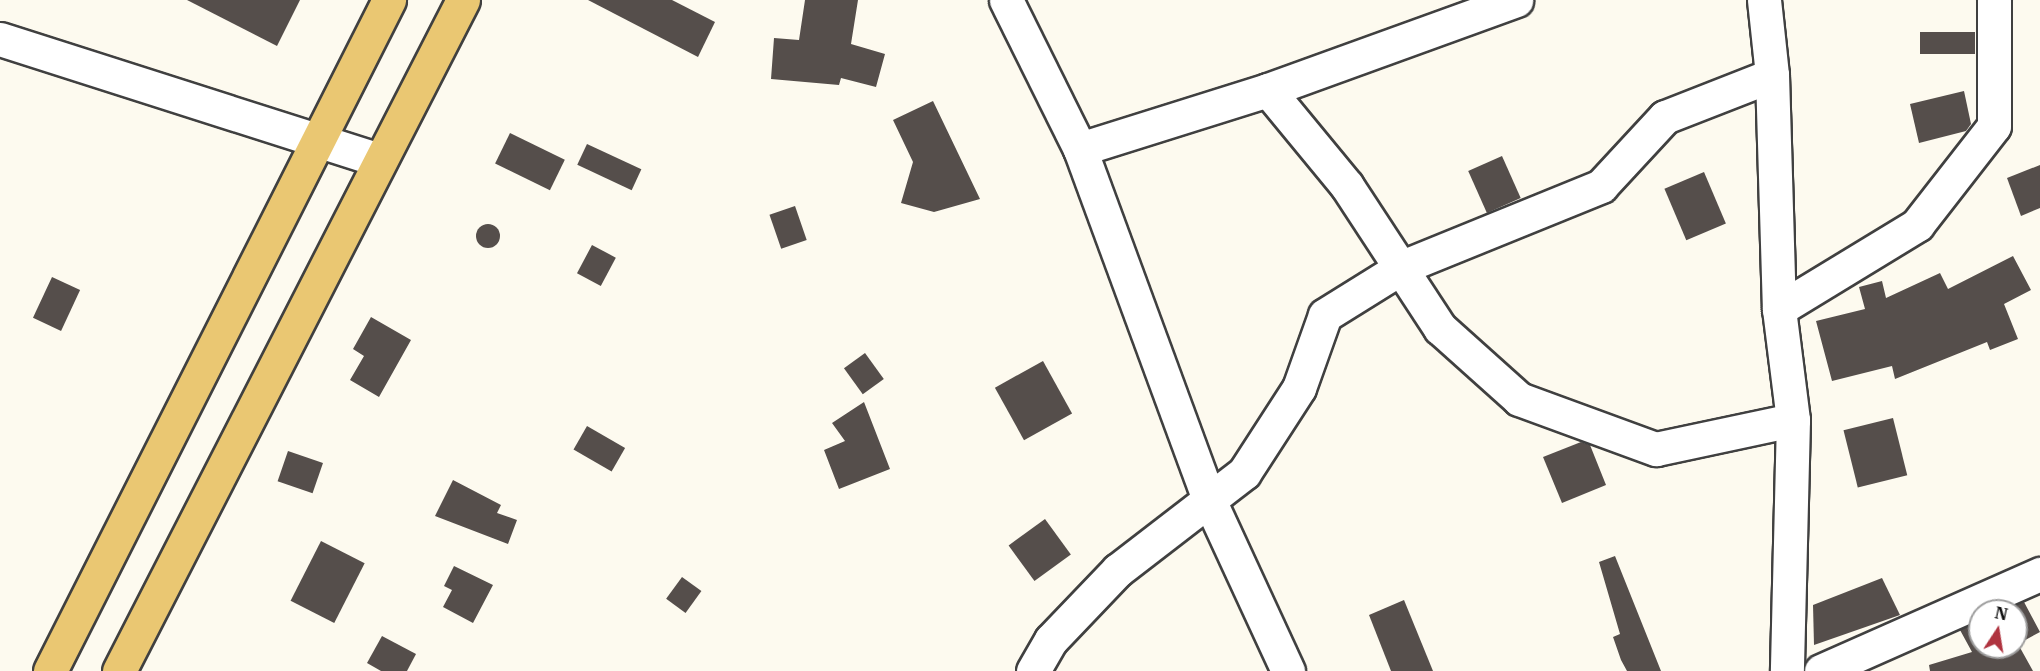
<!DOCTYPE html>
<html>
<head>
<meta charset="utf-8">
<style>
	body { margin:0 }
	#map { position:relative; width:2040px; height:671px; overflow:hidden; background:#fdfaef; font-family:"IBM Plex Serif",serif }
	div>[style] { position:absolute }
	.building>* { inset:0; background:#554e4b; transform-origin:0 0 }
	.round { border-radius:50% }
	.roads { filter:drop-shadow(2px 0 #404040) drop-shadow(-2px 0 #404040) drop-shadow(0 2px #404040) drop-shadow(0 -2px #404040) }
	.minor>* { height:33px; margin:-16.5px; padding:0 16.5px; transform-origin:16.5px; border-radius:16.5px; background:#fff }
	.major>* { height:33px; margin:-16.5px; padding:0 16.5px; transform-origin:16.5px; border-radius:16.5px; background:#eac772 }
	span { translate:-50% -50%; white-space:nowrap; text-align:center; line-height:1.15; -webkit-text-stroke:6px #fff; paint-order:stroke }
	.north { position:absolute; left:1968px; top:599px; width:60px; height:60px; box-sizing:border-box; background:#fff; border:2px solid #9e9e9e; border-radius:50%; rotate:12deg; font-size:16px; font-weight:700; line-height:24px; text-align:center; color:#0d0d0d }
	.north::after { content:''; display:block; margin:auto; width:21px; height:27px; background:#af333f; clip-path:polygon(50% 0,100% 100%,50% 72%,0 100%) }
</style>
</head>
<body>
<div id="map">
	<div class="building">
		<i style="clip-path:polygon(187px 0,300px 0,277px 46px)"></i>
		<i style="clip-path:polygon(588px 0,672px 0,715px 22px,698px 57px)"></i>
		<i style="clip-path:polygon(805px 0,858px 0,851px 44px,885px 54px,876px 87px,841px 78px,839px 85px,771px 79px,774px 38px,799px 40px)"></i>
		<i style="left:1975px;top:32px;width:22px;height:55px;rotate:90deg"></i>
		<i style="clip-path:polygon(1964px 91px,1971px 124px,1966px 131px,1919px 143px,1910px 104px)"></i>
		<i style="clip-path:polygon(933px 101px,980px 199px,934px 212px,901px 203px,913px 162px,893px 120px)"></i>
		<i style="left:510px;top:133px;width:61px;height:34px;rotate:26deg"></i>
		<i style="left:587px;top:144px;width:60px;height:23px;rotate:25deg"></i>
		<i style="left:1502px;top:156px;width:46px;height:37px;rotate:66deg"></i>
		<i style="clip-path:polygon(2040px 165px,2040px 208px,2021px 216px,2007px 178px)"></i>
		<i style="left:1704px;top:172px;width:56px;height:43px;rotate:67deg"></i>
		<i style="left:795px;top:206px;width:36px;height:27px;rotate:71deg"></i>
		<i class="round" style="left:476px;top:224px;width:24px;height:24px"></i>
		<i style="left:592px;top:245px;width:27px;height:32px;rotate:28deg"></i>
		<i style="clip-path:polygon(2013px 256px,2031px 290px,2004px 304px,2018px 339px,1990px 350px,1987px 342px,1895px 379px,1892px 366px,1832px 381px,1816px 321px,1865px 309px,1859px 287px,1882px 281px,1886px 298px,1940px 273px,1948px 289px)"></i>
		<i style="left:52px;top:277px;width:31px;height:45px;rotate:25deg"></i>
		<i style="clip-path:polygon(371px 317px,411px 340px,379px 397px,350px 380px,364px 356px,353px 349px)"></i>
		<i style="left:865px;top:353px;width:32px;height:26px;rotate:54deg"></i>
		<i style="left:1043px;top:361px;width:60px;height:55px;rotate:61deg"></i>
		<i style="clip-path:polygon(864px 402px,890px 469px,839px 489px,824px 450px,845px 441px,832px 423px)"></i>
		<i style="left:1893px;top:418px;width:59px;height:51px;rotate:76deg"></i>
		<i style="left:587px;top:426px;width:44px;height:27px;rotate:30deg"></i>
		<i style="clip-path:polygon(1581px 442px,1590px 445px,1606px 485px,1562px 503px,1543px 457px)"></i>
		<i style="left:288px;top:451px;width:37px;height:32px;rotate:19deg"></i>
		<i style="clip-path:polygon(453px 480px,501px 505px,497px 513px,517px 520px,508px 544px,435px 516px)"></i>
		<i style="left:1045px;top:519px;width:44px;height:45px;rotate:54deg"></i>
		<i style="left:321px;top:541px;width:49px;height:67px;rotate:27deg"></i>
		<i style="clip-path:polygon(1615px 556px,1661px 671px,1627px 671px,1621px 660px,1613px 637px,1620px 634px,1599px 562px)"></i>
		<i style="clip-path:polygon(454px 566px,493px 585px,473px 623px,443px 607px,452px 590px,444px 586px)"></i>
		<i style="left:682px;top:577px;width:24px;height:27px;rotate:36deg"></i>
		<i style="clip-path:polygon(1882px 578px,1900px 615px,1814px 645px,1813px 605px)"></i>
		<i style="clip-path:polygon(1404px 600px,1433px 671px,1391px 671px,1369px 615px)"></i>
		<i style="clip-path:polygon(2024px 602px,2040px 632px,2018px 644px,2033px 671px,1930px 671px,1929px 665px,1972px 652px,1960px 630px,1980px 621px,1980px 647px,2016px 647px,2016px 611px,2003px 611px)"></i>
		<i style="clip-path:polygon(382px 636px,416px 654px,407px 671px,381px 671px,367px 663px)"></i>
	</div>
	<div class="roads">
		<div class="minor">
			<i style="left:1006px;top:0;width:166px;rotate:63.6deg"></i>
			<i style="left:1080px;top:149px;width:376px;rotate:69.8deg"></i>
			<i style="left:1210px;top:502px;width:186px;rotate:65.2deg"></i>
			<i style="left:1764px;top:0;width:75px;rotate:83.9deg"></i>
			<i style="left:1772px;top:75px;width:234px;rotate:88.3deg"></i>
			<i style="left:1779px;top:309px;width:112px;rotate:82.8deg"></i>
			<i style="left:1793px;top:420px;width:251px;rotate:91.4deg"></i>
			<i style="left:0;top:39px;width:399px;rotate:17.7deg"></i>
			<i style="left:1268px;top:90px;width:124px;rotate:50.5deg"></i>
			<i style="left:1347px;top:186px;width:170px;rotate:56.8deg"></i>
			<i style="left:1440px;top:328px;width:106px;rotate:41.9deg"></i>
			<i style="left:1519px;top:399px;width:146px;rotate:20.1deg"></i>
			<i style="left:1656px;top:449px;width:140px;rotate:-12deg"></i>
			<i style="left:1080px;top:149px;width:197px;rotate:-17.4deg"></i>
			<i style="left:1268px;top:90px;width:264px;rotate:-19.9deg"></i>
			<i style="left:1779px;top:309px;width:162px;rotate:-31.3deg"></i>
			<i style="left:1917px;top:225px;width:125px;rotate:-52.1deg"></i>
			<i style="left:1994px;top:126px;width:126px;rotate:-90deg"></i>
			<i style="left:1033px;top:671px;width:36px;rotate:-60deg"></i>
			<i style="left:1051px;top:640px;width:97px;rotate:-46.3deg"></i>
			<i style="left:1118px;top:570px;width:159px;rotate:-37.6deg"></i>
			<i style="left:1244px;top:473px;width:101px;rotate:-57.1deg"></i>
			<i style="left:1299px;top:388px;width:77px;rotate:-70.4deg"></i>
			<i style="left:1325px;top:315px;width:91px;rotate:-31.9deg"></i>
			<i style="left:1402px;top:267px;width:215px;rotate:-22.1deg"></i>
			<i style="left:1601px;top:186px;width:94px;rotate:-47.2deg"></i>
			<i style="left:1665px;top:117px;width:115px;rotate:-21.4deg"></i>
			<i style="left:1821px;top:671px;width:240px;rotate:-23.9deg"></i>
		</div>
		<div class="major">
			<i style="left:50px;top:671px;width:752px;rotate:-63.2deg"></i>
			<i style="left:119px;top:671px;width:754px;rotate:-62.86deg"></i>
		</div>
	</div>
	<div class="north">N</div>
</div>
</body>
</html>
